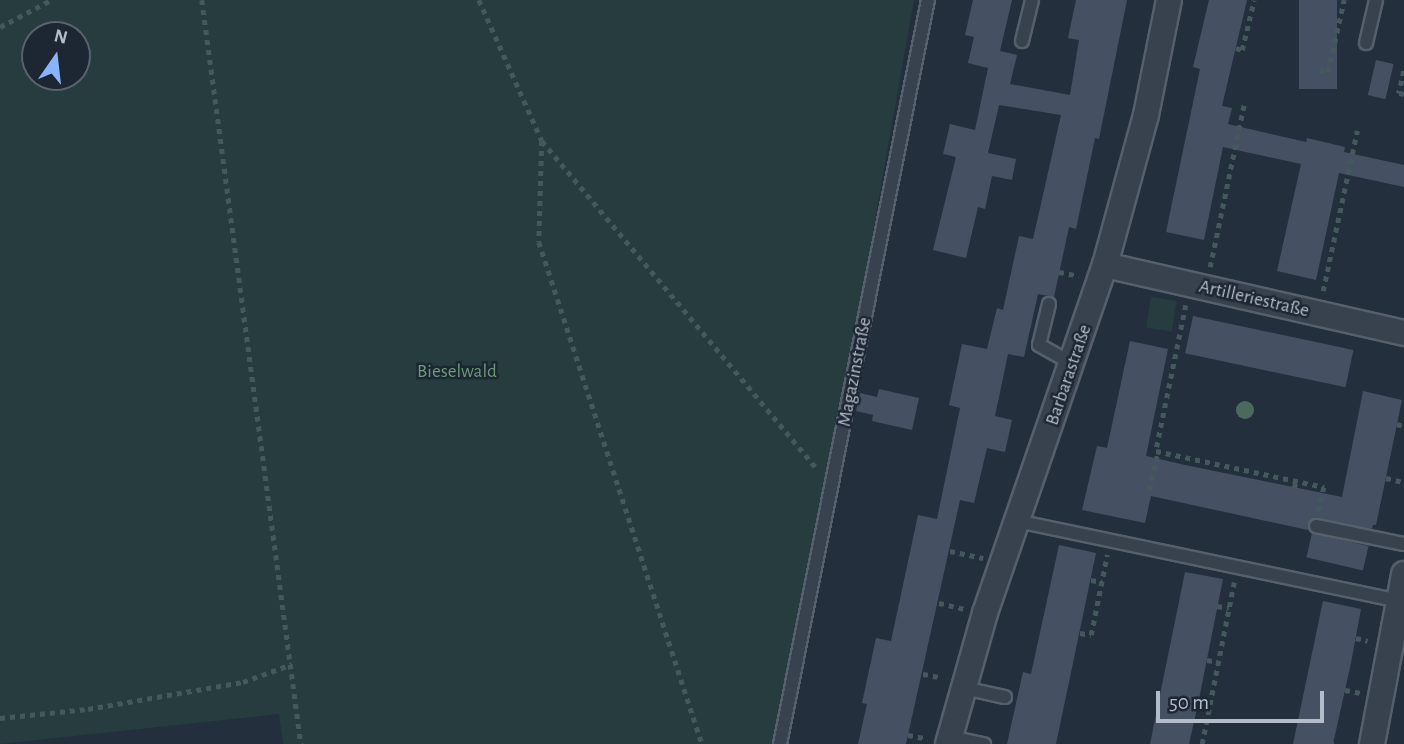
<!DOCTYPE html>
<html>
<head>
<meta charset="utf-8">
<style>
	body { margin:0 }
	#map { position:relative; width:1404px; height:744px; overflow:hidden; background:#242f3e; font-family:"Alegreya Sans",sans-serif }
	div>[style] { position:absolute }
	.green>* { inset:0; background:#263c3f; transform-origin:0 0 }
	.building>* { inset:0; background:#455162; transform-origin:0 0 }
	.path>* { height:4.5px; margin-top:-2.25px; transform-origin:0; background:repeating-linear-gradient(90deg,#44595c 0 5px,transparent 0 10px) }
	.roads { filter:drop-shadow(2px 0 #565f6c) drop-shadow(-2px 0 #565f6c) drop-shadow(0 2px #565f6c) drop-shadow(0 -2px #565f6c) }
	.service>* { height:12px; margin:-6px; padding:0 6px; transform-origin:6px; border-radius:6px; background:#38414e }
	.minor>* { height:24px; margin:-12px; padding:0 12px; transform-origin:12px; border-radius:12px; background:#38414e }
	.trees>* { width:18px; height:18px; margin:-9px; border-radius:50%; background:#4b6a5d }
	span { translate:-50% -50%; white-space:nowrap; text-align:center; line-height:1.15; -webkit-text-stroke:5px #1d2633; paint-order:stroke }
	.street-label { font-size:19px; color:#b4bcc9 }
	.park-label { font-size:19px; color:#6b9a76 }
	.north { position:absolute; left:21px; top:21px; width:70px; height:70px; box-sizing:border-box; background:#1d2633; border:2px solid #59626f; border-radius:50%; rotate:14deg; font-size:19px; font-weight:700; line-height:28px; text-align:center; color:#b4bcc9 }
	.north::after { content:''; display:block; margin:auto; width:24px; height:32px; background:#8ab4f8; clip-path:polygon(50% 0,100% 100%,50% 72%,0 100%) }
	.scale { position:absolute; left:1156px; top:691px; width:168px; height:32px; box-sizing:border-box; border:4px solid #b4bcc9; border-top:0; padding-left:9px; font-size:21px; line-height:24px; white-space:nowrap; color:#b4bcc9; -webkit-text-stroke:5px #1d2633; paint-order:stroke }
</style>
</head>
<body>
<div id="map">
	<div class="green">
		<i style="clip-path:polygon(evenodd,0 0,914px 0,845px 390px,776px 744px,283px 744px,279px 714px,0 744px,0 0,35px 35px,77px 35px,77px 77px,35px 77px,35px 35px)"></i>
		<i style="left:1151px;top:297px;width:26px;height:31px;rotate:9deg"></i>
	</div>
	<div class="building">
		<i style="clip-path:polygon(973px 0,1012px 0,1000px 51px,1017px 55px,1010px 84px,1070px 95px,1079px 40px,1068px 38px,1076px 0,1127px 0,1099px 139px,1095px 138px,1076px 229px,1069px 227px,1054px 297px,1038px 294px,1024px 357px,1008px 354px,995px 416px,1012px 420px,1005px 452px,987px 448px,974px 503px,960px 500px,906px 744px,858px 744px,867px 704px,862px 703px,876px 638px,891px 641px,918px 515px,937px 519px,960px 408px,949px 405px,962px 344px,987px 349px,997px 308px,1003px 310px,1019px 236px,1033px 239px,1061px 115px,999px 105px,988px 153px,1016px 159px,1012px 180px,992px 176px,985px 209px,978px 207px,966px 258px,933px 250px,956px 157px,943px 154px,950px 124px,975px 130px,988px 68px,968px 63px,974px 37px,965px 35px)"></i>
		<i style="clip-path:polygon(1209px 0,1247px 0,1222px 106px,1232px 108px,1228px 124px,1306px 142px,1307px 138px,1345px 147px,1344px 152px,1404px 165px,1404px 187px,1339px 173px,1316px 280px,1277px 271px,1301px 164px,1223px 147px,1204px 240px,1166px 232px,1200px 69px,1193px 67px)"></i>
		<i style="left:1299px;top:0;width:38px;height:89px"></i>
		<i style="left:1376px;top:60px;width:18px;height:36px;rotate:13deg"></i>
		<i style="left:1193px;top:316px;width:164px;height:38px;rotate:12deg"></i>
		<i style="clip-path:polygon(1130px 341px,1168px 349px,1146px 456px,1185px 465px,1342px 497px,1363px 391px,1402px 400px,1376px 525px,1373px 525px,1372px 529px,1314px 518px,1308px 524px,1308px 530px,1151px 496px,1145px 523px,1082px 510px,1097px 446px,1107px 448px)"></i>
		<i style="clip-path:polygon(879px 389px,919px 398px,912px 430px,872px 421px,873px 415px,856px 411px,860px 393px,877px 397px)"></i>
		<i style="left:1312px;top:533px;width:58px;height:25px;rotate:13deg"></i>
		<i style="clip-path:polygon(1059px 545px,1096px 553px,1056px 744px,1007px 744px,1023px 672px,1031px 674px)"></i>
		<i style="clip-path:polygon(1185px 572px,1223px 579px,1198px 704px,1189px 744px,1150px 744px)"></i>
		<i style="clip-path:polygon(1323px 601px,1361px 609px,1351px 663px,1333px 744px,1293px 744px)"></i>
	</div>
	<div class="path">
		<i style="left:202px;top:0;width:751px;rotate:82.42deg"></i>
		<i style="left:479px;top:0;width:154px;rotate:65.9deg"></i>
		<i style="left:542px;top:141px;width:429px;rotate:50deg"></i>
		<i style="left:0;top:27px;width:58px;rotate:-27.9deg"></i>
		<i style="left:1236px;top:48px;width:6px;rotate:18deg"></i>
		<i style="left:1242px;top:50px;width:51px;rotate:-76.5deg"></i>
		<i style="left:1320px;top:70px;width:8px;rotate:14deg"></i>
		<i style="left:1328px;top:72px;width:74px;rotate:-77.5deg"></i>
		<i style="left:1404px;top:71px;width:23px;rotate:103deg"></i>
		<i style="left:1399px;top:93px;width:5px;rotate:11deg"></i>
		<i style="left:542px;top:141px;width:101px;rotate:91.7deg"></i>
		<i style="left:539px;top:242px;width:528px;rotate:72.01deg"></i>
		<i style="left:1210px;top:267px;width:167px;rotate:-78.2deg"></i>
		<i style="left:1059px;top:272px;width:20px;rotate:11deg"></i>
		<i style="left:1323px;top:291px;width:164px;rotate:-78deg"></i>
		<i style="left:1186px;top:305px;width:149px;rotate:101.6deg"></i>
		<i style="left:1156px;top:451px;width:172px;rotate:12.1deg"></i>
		<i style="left:1324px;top:487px;width:24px;rotate:102deg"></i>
		<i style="left:1397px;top:424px;width:7px;rotate:16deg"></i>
		<i style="left:1386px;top:478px;width:18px;rotate:13deg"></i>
		<i style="left:1294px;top:488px;width:7px;rotate:-74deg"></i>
		<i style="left:1149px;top:490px;width:39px;rotate:-77deg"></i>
		<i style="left:950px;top:551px;width:34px;rotate:12deg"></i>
		<i style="left:1091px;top:580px;width:11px;rotate:10deg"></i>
		<i style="left:939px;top:603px;width:27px;rotate:13deg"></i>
		<i style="left:1217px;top:606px;width:12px;rotate:9deg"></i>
		<i style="left:1080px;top:633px;width:11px;rotate:10deg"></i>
		<i style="left:1091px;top:635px;width:82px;rotate:-78.7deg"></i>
		<i style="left:1356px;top:638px;width:12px;rotate:14deg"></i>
		<i style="left:1207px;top:660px;width:11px;rotate:10deg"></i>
		<i style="left:923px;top:674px;width:20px;rotate:11deg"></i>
		<i style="left:1345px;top:690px;width:16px;rotate:11deg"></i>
		<i style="left:0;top:718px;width:88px;rotate:-5.8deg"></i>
		<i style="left:88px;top:709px;width:157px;rotate:-9.9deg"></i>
		<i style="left:243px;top:682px;width:52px;rotate:-20.2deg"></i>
		<i style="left:908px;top:735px;width:20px;rotate:11deg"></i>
		<i style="left:1202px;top:744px;width:165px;rotate:-78.8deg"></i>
		<i style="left:1333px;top:744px;width:1px"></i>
	</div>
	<div class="roads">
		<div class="service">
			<i style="left:1022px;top:41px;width:42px;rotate:-76.3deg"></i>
			<i style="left:1366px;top:43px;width:44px;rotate:-76.9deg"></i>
			<i style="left:1049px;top:304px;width:42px;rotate:103.7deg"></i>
			<i style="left:1039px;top:345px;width:39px;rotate:29deg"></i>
			<i style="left:1017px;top:521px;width:390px;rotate:11.8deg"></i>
			<i style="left:1316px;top:526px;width:90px;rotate:11.6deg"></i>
			<i style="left:964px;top:688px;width:42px;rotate:12.4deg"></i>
			<i style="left:950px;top:737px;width:35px;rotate:12deg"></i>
			<i style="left:780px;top:744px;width:759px;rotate:-78.75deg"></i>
		</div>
		<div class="minor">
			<i style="left:1105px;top:265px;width:307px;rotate:12.8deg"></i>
			<i style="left:948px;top:744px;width:136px;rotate:-74.2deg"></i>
			<i style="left:985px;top:613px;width:368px;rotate:-71deg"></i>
			<i style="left:1105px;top:265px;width:156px;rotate:-74.7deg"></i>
			<i style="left:1146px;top:115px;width:117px;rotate:-78.7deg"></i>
			<i style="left:1372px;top:744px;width:173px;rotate:-79.3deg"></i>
		</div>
	</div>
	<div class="trees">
		<i style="left:1245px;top:410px"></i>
	</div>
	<div class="street-label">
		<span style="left:1254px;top:299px;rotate:13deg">Artilleriestraße</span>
		<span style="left:855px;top:372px;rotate:-79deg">Magazinstraße</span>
		<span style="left:1069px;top:375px;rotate:-71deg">Barbarastraße</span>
	</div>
	<div class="park-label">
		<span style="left:457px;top:372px">Bieselwald</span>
	</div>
	<div class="north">N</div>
	<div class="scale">50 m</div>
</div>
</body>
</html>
